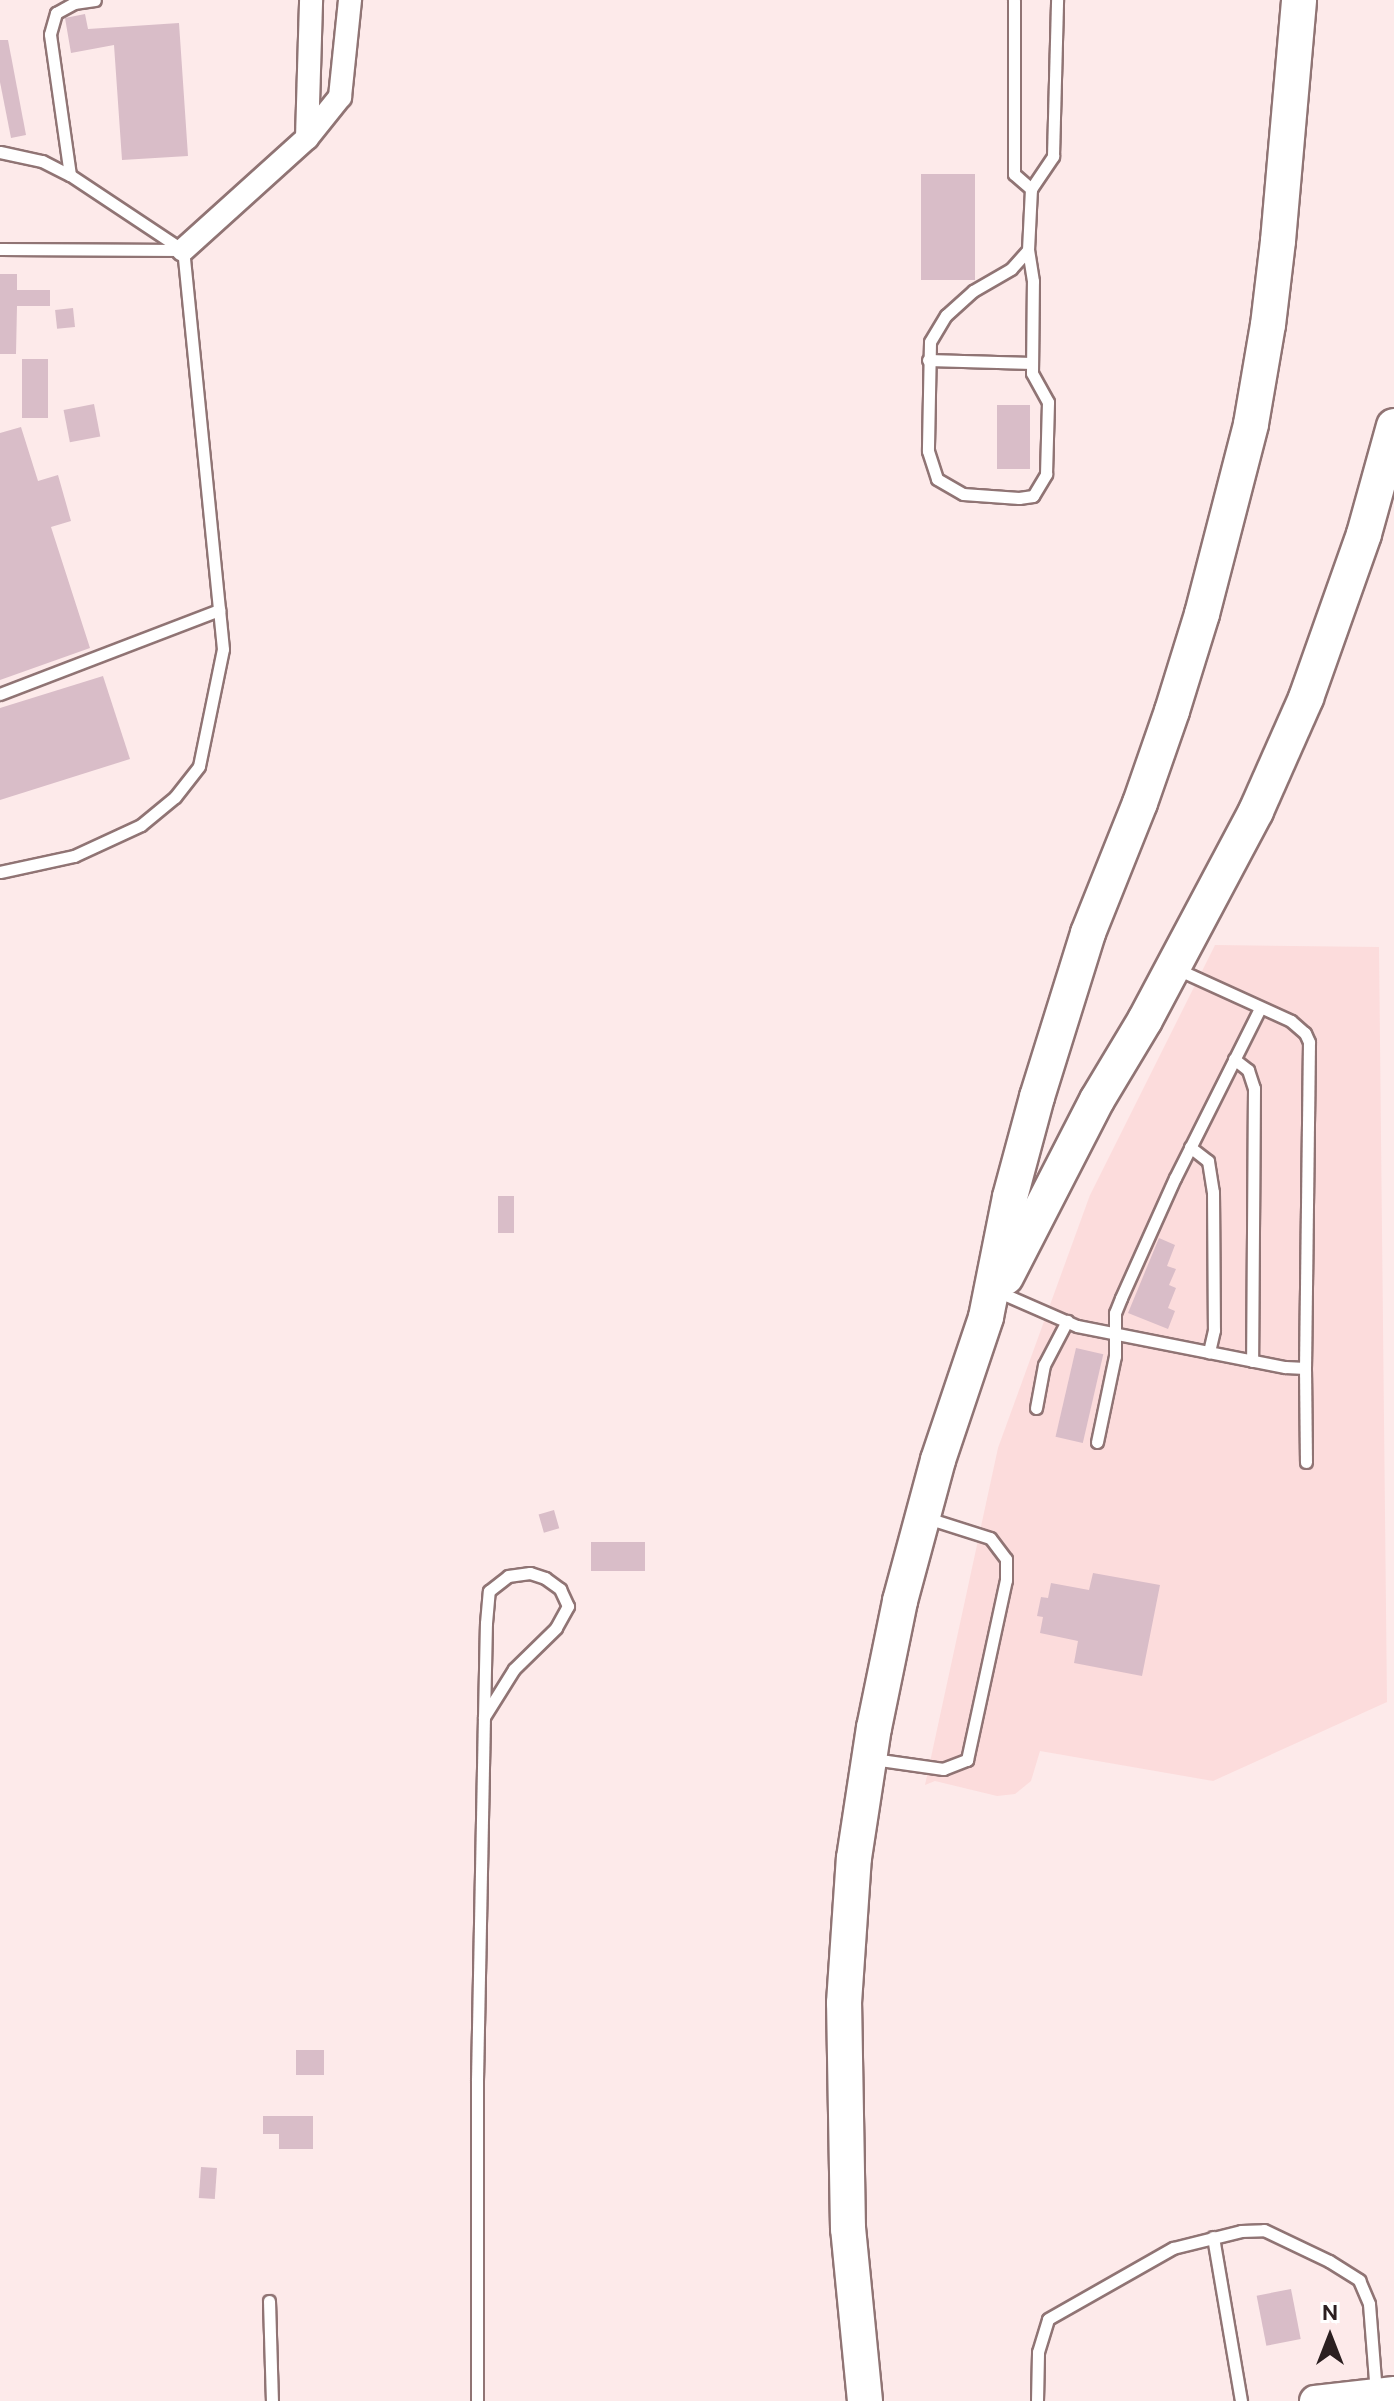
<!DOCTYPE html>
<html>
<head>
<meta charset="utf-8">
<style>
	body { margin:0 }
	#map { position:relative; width:1394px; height:2401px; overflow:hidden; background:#fdeaea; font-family:"DM Sans",sans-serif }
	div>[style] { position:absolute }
	.built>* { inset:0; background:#fcdcdc }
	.building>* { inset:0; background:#d9bdc8; transform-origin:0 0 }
	.roads { filter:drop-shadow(2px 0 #907474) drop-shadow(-2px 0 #907474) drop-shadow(0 2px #907474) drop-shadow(0 -2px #907474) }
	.lane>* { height:11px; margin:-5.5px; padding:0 5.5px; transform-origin:5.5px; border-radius:5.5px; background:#fff }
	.street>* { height:22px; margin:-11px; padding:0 11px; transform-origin:11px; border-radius:11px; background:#fff }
	.secondary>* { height:30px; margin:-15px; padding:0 15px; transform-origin:15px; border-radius:15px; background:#fff }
	.primary>* { height:34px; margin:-17px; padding:0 17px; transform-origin:17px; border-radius:17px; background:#fff }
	span { translate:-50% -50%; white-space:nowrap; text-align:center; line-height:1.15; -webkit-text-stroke:8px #fff; paint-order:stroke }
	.north { position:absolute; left:1290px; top:2297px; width:80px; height:80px; -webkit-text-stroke:6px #fff; paint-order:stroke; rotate:0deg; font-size:22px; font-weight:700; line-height:32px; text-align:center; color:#2b1f20 }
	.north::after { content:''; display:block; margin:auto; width:28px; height:36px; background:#2b1f20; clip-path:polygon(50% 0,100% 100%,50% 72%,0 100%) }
</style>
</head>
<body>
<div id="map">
	<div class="built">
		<i style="clip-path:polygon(1215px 945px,1379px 947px,1387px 1702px,1213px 1781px,1040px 1751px,1031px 1781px,1015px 1794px,997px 1796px,935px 1781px,925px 1785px,998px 1448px,1090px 1195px)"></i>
	</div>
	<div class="building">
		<i style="clip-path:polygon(85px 14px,88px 29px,179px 23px,188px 156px,122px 160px,114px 45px,71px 53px,65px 18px)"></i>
		<i style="clip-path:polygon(0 40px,8px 40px,26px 135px,11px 138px,0 82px)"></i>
		<i style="left:921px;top:174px;width:54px;height:106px"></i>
		<i style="clip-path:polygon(0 274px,17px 274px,17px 290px,50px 290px,50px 306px,17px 306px,16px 354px,0 354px)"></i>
		<i style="left:73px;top:308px;width:19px;height:18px;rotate:84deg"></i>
		<i style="left:22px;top:359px;width:26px;height:59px"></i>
		<i style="left:94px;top:404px;width:33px;height:31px;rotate:79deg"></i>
		<i style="left:997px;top:405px;width:33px;height:64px"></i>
		<i style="clip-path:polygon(21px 427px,38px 481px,58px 475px,71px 521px,51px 527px,90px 648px,0 680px,0 433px)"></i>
		<i style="clip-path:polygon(103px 676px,130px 759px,0 800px,0 708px)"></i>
		<i style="left:498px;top:1196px;width:16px;height:37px"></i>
		<i style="clip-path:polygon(1159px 1238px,1175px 1245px,1167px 1266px,1176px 1269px,1169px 1285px,1176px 1288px,1168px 1308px,1175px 1311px,1168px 1329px,1128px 1313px)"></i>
		<i style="left:1076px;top:1348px;width:28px;height:91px;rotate:13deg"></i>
		<i style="left:554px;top:1510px;width:19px;height:16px;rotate:74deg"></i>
		<i style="left:591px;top:1542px;width:54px;height:29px"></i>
		<i style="clip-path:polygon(1093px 1573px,1160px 1585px,1142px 1676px,1074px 1663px,1078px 1641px,1040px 1633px,1043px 1617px,1037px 1616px,1041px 1597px,1048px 1598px,1051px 1583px,1089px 1590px)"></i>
		<i style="left:296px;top:2050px;width:28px;height:25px"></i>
		<i style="clip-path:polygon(263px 2116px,313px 2116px,313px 2149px,279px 2149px,279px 2134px,263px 2134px)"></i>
		<i style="left:201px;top:2167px;width:16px;height:31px;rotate:4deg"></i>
		<i style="left:1291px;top:2289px;width:51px;height:35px;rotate:79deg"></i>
	</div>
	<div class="roads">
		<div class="lane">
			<i style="left:1014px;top:0;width:174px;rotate:90deg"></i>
			<i style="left:1014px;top:174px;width:23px;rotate:41deg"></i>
			<i style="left:0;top:152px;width:43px;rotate:12.1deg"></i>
			<i style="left:42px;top:161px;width:31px;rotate:27deg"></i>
			<i style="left:70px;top:175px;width:136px;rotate:33.6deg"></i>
			<i style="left:70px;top:175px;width:142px;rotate:-98.1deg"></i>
			<i style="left:50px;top:34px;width:22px;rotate:-74deg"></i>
			<i style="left:56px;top:13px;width:21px;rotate:-29deg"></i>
			<i style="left:74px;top:3px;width:21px;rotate:-8deg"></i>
			<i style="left:0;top:249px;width:183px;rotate:0.3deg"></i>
			<i style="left:1028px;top:250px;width:25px;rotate:132deg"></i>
			<i style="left:1011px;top:269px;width:44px;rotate:149.9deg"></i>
			<i style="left:973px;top:291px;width:36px;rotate:138deg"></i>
			<i style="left:946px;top:315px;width:31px;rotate:121deg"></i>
			<i style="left:930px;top:342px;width:109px;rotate:91.1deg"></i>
			<i style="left:928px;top:451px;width:29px;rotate:72deg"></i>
			<i style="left:937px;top:479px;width:30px;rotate:30deg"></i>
			<i style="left:963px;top:494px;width:56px;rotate:4.1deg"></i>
			<i style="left:1019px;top:498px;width:14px;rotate:-8deg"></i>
			<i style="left:1033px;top:496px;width:26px;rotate:-59deg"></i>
			<i style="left:1046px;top:474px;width:72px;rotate:-88.4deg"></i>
			<i style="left:1048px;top:402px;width:33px;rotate:-119deg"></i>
			<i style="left:1032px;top:373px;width:92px;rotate:-89.4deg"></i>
			<i style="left:1033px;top:281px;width:31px;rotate:-99deg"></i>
			<i style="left:1028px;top:250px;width:61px;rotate:-87.2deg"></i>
			<i style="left:1031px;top:189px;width:40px;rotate:-56deg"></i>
			<i style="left:1053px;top:156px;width:156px;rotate:-88.5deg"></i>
			<i style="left:928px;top:360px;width:104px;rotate:1.7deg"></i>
			<i style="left:0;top:694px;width:235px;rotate:-21deg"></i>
			<i style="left:0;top:872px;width:76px;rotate:-12.2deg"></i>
			<i style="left:74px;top:856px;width:74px;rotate:-24.8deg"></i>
			<i style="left:141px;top:825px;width:44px;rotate:-39.5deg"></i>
			<i style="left:175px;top:797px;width:39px;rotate:-52deg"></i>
			<i style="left:199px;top:766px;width:119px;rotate:-78.4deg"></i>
			<i style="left:223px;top:649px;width:401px;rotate:-95.7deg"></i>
			<i style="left:1177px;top:969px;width:125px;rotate:24.5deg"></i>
			<i style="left:1291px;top:1021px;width:18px;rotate:41deg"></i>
			<i style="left:1305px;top:1033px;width:10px;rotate:66deg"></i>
			<i style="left:1309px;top:1042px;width:326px;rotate:90.7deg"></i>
			<i style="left:1234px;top:1059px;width:18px;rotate:38deg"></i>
			<i style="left:1248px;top:1070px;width:19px;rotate:72deg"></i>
			<i style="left:1254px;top:1088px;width:273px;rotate:90.4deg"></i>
			<i style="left:1190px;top:1147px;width:23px;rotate:38deg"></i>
			<i style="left:1208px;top:1161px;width:31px;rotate:81deg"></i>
			<i style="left:1213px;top:1192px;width:138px;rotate:89.6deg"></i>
			<i style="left:1214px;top:1330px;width:23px;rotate:103deg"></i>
			<i style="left:999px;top:1292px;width:85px;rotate:23.6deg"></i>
			<i style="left:1077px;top:1326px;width:212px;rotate:11.2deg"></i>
			<i style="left:1285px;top:1367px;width:20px;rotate:3deg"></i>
			<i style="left:1305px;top:1368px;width:94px;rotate:89.4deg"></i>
			<i style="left:1036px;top:1408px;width:44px;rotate:-79.5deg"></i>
			<i style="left:1044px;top:1365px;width:50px;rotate:-62.4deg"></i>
			<i style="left:1097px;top:1442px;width:88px;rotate:-78.2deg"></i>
			<i style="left:1115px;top:1356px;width:43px;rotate:-90deg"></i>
			<i style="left:1115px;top:1313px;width:16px;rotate:-68deg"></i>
			<i style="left:1121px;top:1298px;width:132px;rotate:-65.8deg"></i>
			<i style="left:1175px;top:1178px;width:190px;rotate:-63.4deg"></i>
			<i style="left:873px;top:1759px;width:71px;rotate:8.1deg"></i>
			<i style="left:943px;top:1769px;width:26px;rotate:-21deg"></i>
			<i style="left:967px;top:1760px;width:184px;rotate:-77.8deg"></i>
			<i style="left:1006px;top:1580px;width:21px;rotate:-90deg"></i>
			<i style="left:1006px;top:1559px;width:26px;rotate:-127deg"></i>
			<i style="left:990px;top:1538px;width:66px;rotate:-162.4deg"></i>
			<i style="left:1213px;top:2237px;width:166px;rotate:80.3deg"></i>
			<i style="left:269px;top:2301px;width:100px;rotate:88.3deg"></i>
			<i style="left:477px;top:2401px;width:321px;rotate:-90deg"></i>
			<i style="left:477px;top:2080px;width:363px;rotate:-88.9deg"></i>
			<i style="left:484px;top:1717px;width:94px;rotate:-88.8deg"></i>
			<i style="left:486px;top:1623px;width:32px;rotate:-85deg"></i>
			<i style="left:489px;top:1591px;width:24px;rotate:-38deg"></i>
			<i style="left:508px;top:1576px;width:22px;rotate:-8deg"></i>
			<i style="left:530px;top:1573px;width:16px;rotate:18deg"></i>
			<i style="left:545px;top:1578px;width:19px;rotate:36deg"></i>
			<i style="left:560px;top:1589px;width:19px;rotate:65deg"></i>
			<i style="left:568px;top:1606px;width:25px;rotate:119deg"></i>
			<i style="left:556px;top:1628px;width:59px;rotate:135.7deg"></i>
			<i style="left:514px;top:1669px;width:57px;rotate:122deg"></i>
			<i style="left:1037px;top:2401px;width:49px;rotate:-88.8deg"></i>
			<i style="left:1038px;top:2352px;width:34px;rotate:-73deg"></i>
			<i style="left:1048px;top:2319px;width:144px;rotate:-29.6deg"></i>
			<i style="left:1173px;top:2248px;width:70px;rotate:-14deg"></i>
			<i style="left:1241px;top:2231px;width:23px;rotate:-2deg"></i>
			<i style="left:1264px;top:2230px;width:72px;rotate:25.5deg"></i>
			<i style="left:1329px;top:2261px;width:36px;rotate:32deg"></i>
			<i style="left:1359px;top:2280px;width:26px;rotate:67deg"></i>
			<i style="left:1369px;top:2304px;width:89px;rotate:85.5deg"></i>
		</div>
		<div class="street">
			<i style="left:307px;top:138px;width:138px;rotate:-88.3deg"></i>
			<i style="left:183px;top:250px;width:167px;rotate:-42.1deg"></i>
			<i style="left:307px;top:138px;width:53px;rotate:-51.2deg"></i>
			<i style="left:340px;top:97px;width:98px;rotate:-84.1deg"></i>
		</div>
		<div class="secondary">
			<i style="left:1315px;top:2401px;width:80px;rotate:-6.5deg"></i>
		</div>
		<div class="primary">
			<i style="left:1006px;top:1277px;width:199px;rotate:-62.8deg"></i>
			<i style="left:1097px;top:1100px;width:93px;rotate:-59deg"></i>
			<i style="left:1145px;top:1020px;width:237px;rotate:-62deg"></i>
			<i style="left:1256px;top:811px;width:124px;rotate:-66.1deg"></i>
			<i style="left:1306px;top:698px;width:174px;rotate:-70.5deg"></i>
			<i style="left:1364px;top:534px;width:112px;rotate:-74.5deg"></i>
			<i style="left:865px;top:2401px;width:173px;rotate:-95.6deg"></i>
			<i style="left:848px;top:2229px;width:226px;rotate:-91deg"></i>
			<i style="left:844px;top:2003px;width:145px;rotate:-86.1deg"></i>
			<i style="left:854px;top:1858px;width:132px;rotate:-81.3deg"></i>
			<i style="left:874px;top:1728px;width:130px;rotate:-78.4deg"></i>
			<i style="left:900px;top:1601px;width:146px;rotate:-74.9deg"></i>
			<i style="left:938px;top:1460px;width:151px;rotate:-71.4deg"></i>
			<i style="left:986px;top:1317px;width:122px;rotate:-78.7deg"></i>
			<i style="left:1010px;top:1197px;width:104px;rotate:-74.9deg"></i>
			<i style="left:1037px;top:1097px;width:172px;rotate:-72.7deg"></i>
			<i style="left:1088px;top:933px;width:140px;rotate:-68.2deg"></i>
			<i style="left:1140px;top:803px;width:97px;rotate:-70.8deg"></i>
			<i style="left:1172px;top:711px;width:102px;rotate:-72.8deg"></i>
			<i style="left:1202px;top:614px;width:196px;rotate:-75.5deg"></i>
			<i style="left:1251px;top:424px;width:100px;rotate:-80.3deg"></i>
			<i style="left:1268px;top:325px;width:85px;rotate:-83.2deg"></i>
			<i style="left:1278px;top:241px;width:242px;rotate:-85deg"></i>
		</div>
	</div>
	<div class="north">N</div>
</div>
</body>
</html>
